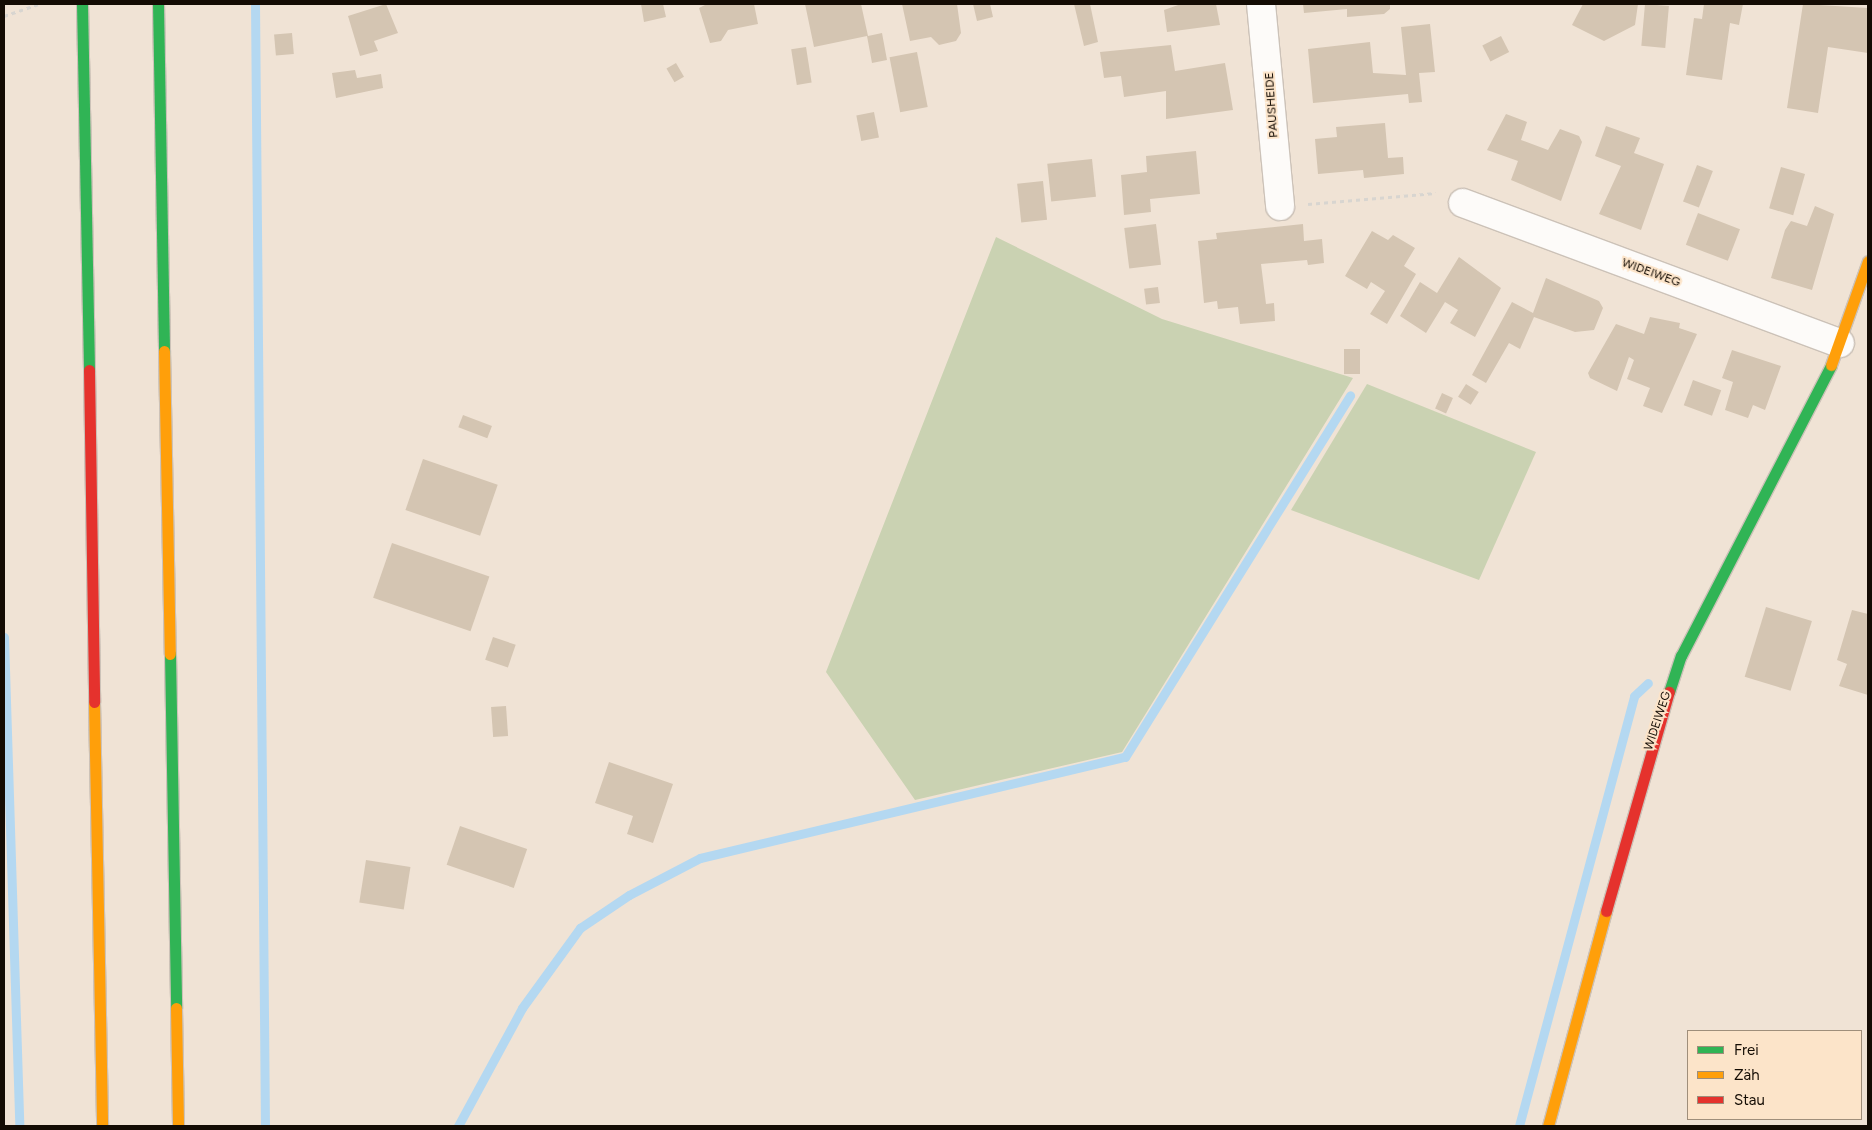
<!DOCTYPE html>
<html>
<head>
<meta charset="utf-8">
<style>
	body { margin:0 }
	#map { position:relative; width:1872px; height:1130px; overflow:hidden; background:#f0e3d5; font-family:Figtree,sans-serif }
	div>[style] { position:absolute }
	.green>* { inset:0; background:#cad2b2 }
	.stream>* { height:9px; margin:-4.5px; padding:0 4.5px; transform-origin:4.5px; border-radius:4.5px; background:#b4d8f1 }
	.building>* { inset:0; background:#d4c5b2; transform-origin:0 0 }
	.path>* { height:3px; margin-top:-1.5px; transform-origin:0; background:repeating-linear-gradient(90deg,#d8d5d0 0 4px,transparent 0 8px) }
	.roads { filter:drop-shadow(1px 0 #ccc2b8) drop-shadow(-1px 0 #ccc2b8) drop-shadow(0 1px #ccc2b8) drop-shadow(0 -1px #ccc2b8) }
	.street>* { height:28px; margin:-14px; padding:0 14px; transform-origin:14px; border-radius:14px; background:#fdfbf9 }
	.fast>* { height:11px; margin:-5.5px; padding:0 5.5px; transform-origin:5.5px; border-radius:5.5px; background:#30b455 }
	.slow>* { height:11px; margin:-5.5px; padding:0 5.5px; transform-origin:5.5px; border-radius:5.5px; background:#ff9f0a }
	.jam>* { height:11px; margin:-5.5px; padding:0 5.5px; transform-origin:5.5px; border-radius:5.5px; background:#e5322d }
	span { translate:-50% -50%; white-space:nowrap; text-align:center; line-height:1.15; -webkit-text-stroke:4px #fce4c9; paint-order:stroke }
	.street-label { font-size:12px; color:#140c04 }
	.frame { position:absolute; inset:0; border:5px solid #140c04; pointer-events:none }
	.legend { position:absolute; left:1687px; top:1030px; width:175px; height:90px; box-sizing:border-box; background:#fce4c9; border:1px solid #9f8e7a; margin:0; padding:6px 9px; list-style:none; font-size:15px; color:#140c04 }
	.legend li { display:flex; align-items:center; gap:10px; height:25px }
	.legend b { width:25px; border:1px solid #9f8e7a }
</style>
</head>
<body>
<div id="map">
	<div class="green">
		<i style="clip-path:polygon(996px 237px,1162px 319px,1353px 378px,1122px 752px,915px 800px,826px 672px)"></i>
		<i style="clip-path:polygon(1367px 384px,1536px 452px,1479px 580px,1291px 510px)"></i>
	</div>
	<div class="stream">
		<i style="left:255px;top:4px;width:1122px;rotate:89.49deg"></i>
		<i style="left:4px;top:637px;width:489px;rotate:88.2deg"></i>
		<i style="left:458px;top:1126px;width:134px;rotate:-61.5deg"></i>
		<i style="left:522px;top:1008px;width:99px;rotate:-54.1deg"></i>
		<i style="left:580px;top:928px;width:59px;rotate:-34deg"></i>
		<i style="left:629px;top:895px;width:80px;rotate:-27.5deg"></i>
		<i style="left:700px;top:858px;width:437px;rotate:-13.4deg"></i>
		<i style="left:1125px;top:757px;width:426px;rotate:-58.1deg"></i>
		<i style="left:1519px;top:1126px;width:445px;rotate:-75deg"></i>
		<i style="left:1634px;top:696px;width:19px;rotate:-43deg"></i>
	</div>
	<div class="building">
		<i style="clip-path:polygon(386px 4px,398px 33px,374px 41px,378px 51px,360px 56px,348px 16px)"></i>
		<i style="clip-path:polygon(641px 4px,663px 4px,666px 17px,644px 22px)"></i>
		<i style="clip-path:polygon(707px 4px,754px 4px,758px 24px,728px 30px,721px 41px,710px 43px,699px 8px)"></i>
		<i style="clip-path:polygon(805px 4px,861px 4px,868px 36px,882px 33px,887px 60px,872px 63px,867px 36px,814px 47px)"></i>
		<i style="clip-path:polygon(902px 4px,957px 4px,961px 33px,956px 41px,939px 45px,931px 37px,910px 41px)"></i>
		<i style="clip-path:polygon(973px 4px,990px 4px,993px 17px,977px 21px)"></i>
		<i style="clip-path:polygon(1074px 4px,1090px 4px,1098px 42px,1084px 46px)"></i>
		<i style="clip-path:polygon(1181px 4px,1216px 4px,1220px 25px,1167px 32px,1164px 10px)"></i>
		<i style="clip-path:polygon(1303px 4px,1390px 4px,1390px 9px,1384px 14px,1347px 17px,1347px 9px,1304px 13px)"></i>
		<i style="clip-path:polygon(1583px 4px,1638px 4px,1635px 25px,1604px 41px,1572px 25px)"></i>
		<i style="left:1645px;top:4px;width:24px;height:42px;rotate:5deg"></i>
		<i style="clip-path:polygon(1704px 4px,1743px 4px,1739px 25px,1730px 23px,1722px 80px,1686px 75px,1694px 18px,1702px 19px)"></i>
		<i style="clip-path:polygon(1803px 4px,1868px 8px,1868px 53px,1828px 47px,1818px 113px,1787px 108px)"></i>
		<i style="clip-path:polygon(1430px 24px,1435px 72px,1419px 73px,1422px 102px,1409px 103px,1408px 94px,1313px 103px,1308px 49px,1370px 42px,1373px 73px,1406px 75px,1401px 27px)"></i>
		<i style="left:292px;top:33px;width:21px;height:18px;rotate:85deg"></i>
		<i style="left:1501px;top:36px;width:18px;height:21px;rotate:63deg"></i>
		<i style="clip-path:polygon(1171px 45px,1175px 71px,1225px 63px,1233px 110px,1166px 119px,1166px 91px,1124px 97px,1121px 76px,1104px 78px,1100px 52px)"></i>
		<i style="left:806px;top:47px;width:36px;height:15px;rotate:81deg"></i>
		<i style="left:917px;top:52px;width:56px;height:28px;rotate:79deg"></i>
		<i style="left:676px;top:63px;width:16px;height:11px;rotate:60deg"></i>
		<i style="clip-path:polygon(355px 70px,357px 78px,381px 74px,383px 88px,336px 98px,332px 73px)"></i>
		<i style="left:874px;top:112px;width:26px;height:18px;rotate:79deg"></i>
		<i style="clip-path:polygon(1506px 114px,1527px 122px,1521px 140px,1548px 150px,1560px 129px,1579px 136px,1582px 142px,1561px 201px,1511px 180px,1518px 161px,1487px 150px)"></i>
		<i style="clip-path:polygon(1385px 123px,1388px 158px,1403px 157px,1404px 174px,1364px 178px,1363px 170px,1318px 174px,1315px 139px,1337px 137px,1336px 127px)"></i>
		<i style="clip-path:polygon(1606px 126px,1640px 138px,1634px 153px,1664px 164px,1641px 230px,1599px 214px,1621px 166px,1595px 156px)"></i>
		<i style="clip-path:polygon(1196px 151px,1200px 194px,1150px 199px,1151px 212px,1124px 215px,1121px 175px,1147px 172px,1146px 156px)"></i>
		<i style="left:1092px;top:159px;width:38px;height:45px;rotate:84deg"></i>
		<i style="left:1697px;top:165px;width:17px;height:39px;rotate:21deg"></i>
		<i style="left:1781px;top:167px;width:25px;height:43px;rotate:16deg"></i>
		<i style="left:1043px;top:181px;width:39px;height:26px;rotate:84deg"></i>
		<i style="clip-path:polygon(1815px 206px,1834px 214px,1812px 290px,1771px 278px,1785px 230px,1791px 221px,1807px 226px)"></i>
		<i style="left:1698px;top:213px;width:45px;height:34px;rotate:21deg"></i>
		<i style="left:1156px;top:224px;width:41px;height:32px;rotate:83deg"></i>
		<i style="clip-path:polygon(1303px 224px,1304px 241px,1322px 239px,1324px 263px,1308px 265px,1307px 260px,1261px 264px,1266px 304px,1274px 303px,1275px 321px,1240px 324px,1238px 307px,1218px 309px,1217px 301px,1204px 303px,1198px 241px,1217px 239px,1216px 233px)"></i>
		<i style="clip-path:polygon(1372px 231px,1388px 240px,1393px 235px,1415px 248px,1404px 266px,1416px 274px,1387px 324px,1370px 314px,1385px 291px,1371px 282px,1367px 289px,1345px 276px)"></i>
		<i style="clip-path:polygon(1459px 257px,1501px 288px,1475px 337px,1450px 323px,1458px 310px,1445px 302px,1426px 333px,1400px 316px,1420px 282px,1437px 293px)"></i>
		<i style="clip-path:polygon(1546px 278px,1599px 301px,1603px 308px,1594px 330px,1575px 332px,1534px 317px,1520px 349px,1509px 343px,1486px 383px,1472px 375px,1512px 302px,1533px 313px)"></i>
		<i style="left:1158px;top:287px;width:16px;height:14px;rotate:83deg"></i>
		<i style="clip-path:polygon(1650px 317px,1680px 323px,1679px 328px,1697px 334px,1662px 413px,1643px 406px,1650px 388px,1627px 379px,1634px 360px,1629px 357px,1617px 391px,1590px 378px,1588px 373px,1616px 324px,1644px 334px)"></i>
		<i style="left:1344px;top:349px;width:16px;height:25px"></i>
		<i style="clip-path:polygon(1732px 350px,1781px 366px,1765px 410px,1753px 405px,1748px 418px,1725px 410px,1733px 382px,1722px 378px)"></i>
		<i style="left:1693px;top:380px;width:30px;height:27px;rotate:20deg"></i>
		<i style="left:1466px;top:384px;width:15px;height:15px;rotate:32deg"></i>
		<i style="left:1442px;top:393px;width:12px;height:17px;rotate:24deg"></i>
		<i style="left:463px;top:415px;width:31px;height:13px;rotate:21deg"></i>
		<i style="left:423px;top:459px;width:79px;height:54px;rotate:19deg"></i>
		<i style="left:392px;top:543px;width:103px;height:58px;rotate:19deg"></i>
		<i style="left:1766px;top:607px;width:48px;height:73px;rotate:17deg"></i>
		<i style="clip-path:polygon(1852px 610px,1868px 614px,1868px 695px,1839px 686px,1847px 664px,1837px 660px)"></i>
		<i style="left:493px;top:637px;width:24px;height:24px;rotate:19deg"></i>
		<i style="left:506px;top:706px;width:30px;height:15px;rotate:86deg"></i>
		<i style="clip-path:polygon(609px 762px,673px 784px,653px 843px,627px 834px,633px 816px,595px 803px)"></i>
		<i style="left:460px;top:826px;width:71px;height:41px;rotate:19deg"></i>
		<i style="left:366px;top:860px;width:45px;height:43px;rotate:9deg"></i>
	</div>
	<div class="path">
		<i style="left:4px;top:16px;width:36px;rotate:-19deg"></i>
		<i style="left:1308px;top:204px;width:128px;rotate:-4.9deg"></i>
	</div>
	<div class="roads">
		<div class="street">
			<i style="left:1261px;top:4px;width:203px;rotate:84.6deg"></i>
			<i style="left:1463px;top:203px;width:402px;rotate:20.4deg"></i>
		</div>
		<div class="fast">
			<i style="left:82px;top:4px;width:366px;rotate:88.9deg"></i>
			<i style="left:158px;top:4px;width:347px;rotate:89deg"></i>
			<i style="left:170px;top:654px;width:354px;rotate:89deg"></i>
			<i style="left:1669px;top:692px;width:38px;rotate:-72deg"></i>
			<i style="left:1681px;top:656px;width:327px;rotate:-62.7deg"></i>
		</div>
		<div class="slow">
			<i style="left:164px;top:351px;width:303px;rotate:88.9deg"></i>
			<i style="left:1831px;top:365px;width:110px;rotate:-70.4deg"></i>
			<i style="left:94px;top:702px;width:424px;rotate:88.9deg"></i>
			<i style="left:176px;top:1008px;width:118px;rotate:89deg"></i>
			<i style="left:1548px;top:1126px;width:223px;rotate:-74.9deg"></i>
		</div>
		<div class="jam">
			<i style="left:89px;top:370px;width:332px;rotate:89.1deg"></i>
			<i style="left:1606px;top:911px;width:228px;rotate:-74deg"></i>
		</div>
	</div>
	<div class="street-label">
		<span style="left:1272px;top:105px;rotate:-94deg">PAUSHEIDE</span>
		<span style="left:1651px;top:273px;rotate:20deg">WIDEIWEG</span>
		<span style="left:1658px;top:721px;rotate:-72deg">WIDEIWEG</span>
	</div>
	<div class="frame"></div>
	<ul class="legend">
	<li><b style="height:6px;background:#30b455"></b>Frei</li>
	<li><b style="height:6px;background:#ff9f0a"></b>Zäh</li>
	<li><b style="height:6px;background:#e5322d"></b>Stau</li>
	</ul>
</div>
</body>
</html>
